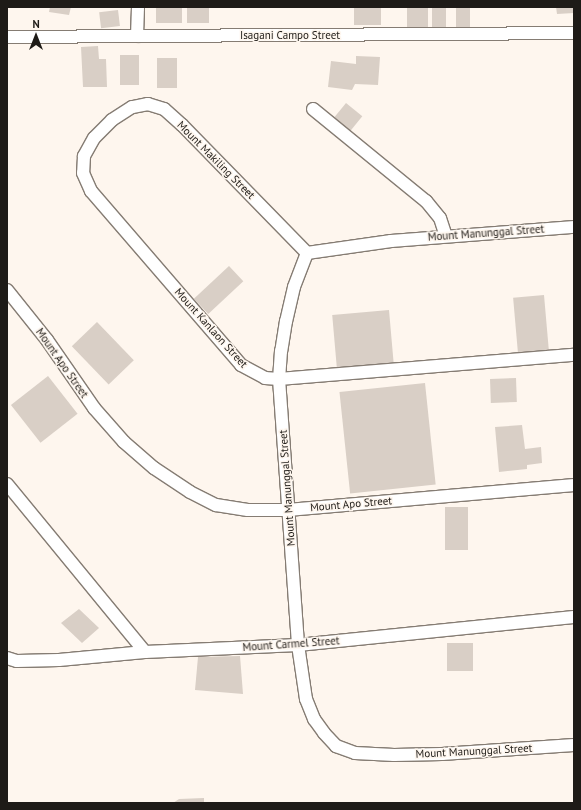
<!DOCTYPE html>
<html>
<head>
<meta charset="utf-8">
<style>
	body { margin:0 }
	#map { position:relative; width:581px; height:810px; overflow:hidden; background:#fef6ee; font-family:"PT Sans",sans-serif }
	div>[style] { position:absolute }
	.building>* { inset:0; background:#d9cfc6; transform-origin:0 0 }
	.roads { filter:drop-shadow(1px 0 #857c73) drop-shadow(-1px 0 #857c73) drop-shadow(0 1px #857c73) drop-shadow(0 -1px #857c73) }
	.minor>* { height:12px; margin:-6px; padding:0 6px; transform-origin:6px; border-radius:6px; background:#fff }
	span { translate:-50% -50%; white-space:nowrap; text-align:center; line-height:1.15; -webkit-text-stroke:3px #fef6ee; paint-order:stroke }
	.street-label { font-size:11px; color:#1e1b17 }
	.frame { position:absolute; inset:0; border:8px solid #1e1b17; pointer-events:none }
	.north { position:absolute; left:16px; top:16px; width:40px; height:40px; -webkit-text-stroke:3px #fef6ee; paint-order:stroke; rotate:0deg; font-size:11px; font-weight:700; line-height:16px; text-align:center; color:#1e1b17 }
	.north::after { content:''; display:block; margin:auto; width:14px; height:18px; background:#1e1b17; clip-path:polygon(50% 0,100% 100%,50% 72%,0 100%) }
</style>
</head>
<body>
<div id="map">
	<div class="building">
		<i style="clip-path:polygon(50px 7px,71px 7px,69px 15px,49px 12px)"></i>
		<i style="left:156px;top:7px;width:26px;height:16px"></i>
		<i style="left:187px;top:7px;width:22px;height:16px"></i>
		<i style="left:354px;top:7px;width:27px;height:18px"></i>
		<i style="left:407px;top:7px;width:21px;height:21px"></i>
		<i style="left:432px;top:7px;width:14px;height:20px"></i>
		<i style="left:456px;top:7px;width:14px;height:22px"></i>
		<i style="clip-path:polygon(556px 7px,574px 7px,574px 13px,557px 14px)"></i>
		<i style="left:118px;top:10px;width:16px;height:19px;rotate:83deg"></i>
		<i style="clip-path:polygon(98px 46px,99px 59px,106px 59px,107px 87px,83px 87px,81px 47px)"></i>
		<i style="left:120px;top:55px;width:19px;height:30px"></i>
		<i style="clip-path:polygon(356px 56px,380px 57px,378px 85px,355px 84px,352px 90px,328px 87px,331px 61px,356px 64px)"></i>
		<i style="left:157px;top:58px;width:20px;height:30px"></i>
		<i style="left:346px;top:103px;width:21px;height:23px;rotate:39deg"></i>
		<i style="left:229px;top:266px;width:21px;height:48px;rotate:47deg"></i>
		<i style="left:544px;top:295px;width:56px;height:31px;rotate:85deg"></i>
		<i style="left:389px;top:310px;width:54px;height:57px;rotate:85deg"></i>
		<i style="left:97px;top:322px;width:53px;height:35px;rotate:46deg"></i>
		<i style="left:48px;top:376px;width:48px;height:47px;rotate:52deg"></i>
		<i style="left:516px;top:378px;width:24px;height:26px;rotate:88deg"></i>
		<i style="left:425px;top:383px;width:102px;height:86px;rotate:84deg"></i>
		<i style="clip-path:polygon(522px 425px,525px 449px,541px 447px,542px 463px,527px 465px,527px 469px,499px 472px,495px 427px)"></i>
		<i style="left:445px;top:507px;width:23px;height:43px"></i>
		<i style="clip-path:polygon(79px 609px,99px 628px,82px 643px,61px 623px)"></i>
		<i style="left:473px;top:643px;width:28px;height:26px;rotate:90deg"></i>
		<i style="clip-path:polygon(240px 656px,243px 694px,195px 690px,198px 657px)"></i>
		<i style="clip-path:polygon(204px 798px,204px 803px,173px 803px,179px 799px)"></i>
	</div>
	<div class="roads">
		<div class="minor">
			<i style="left:137px;top:36px;width:29px;rotate:-88deg"></i>
			<i style="left:7px;top:37px;width:567px;rotate:-0.4deg"></i>
			<i style="left:313px;top:109px;width:146px;rotate:39.2deg"></i>
			<i style="left:426px;top:201px;width:22px;rotate:51deg"></i>
			<i style="left:440px;top:218px;width:19px;rotate:72deg"></i>
			<i style="left:307px;top:253px;width:179px;rotate:-134.3deg"></i>
			<i style="left:182px;top:125px;width:24px;rotate:-138deg"></i>
			<i style="left:164px;top:109px;width:17px;rotate:-163deg"></i>
			<i style="left:148px;top:104px;width:16px;rotate:169deg"></i>
			<i style="left:132px;top:107px;width:24px;rotate:147deg"></i>
			<i style="left:112px;top:120px;width:25px;rotate:135deg"></i>
			<i style="left:94px;top:138px;width:21px;rotate:119deg"></i>
			<i style="left:84px;top:156px;width:17px;rotate:93deg"></i>
			<i style="left:83px;top:173px;width:20px;rotate:66deg"></i>
			<i style="left:91px;top:191px;width:230px;rotate:49.2deg"></i>
			<i style="left:241px;top:365px;width:27px;rotate:28deg"></i>
			<i style="left:265px;top:378px;width:14px;rotate:4deg"></i>
			<i style="left:279px;top:379px;width:296px;rotate:-4.7deg"></i>
			<i style="left:307px;top:253px;width:36px;rotate:111deg"></i>
			<i style="left:294px;top:287px;width:35px;rotate:103deg"></i>
			<i style="left:286px;top:321px;width:30px;rotate:99deg"></i>
			<i style="left:281px;top:351px;width:28px;rotate:94deg"></i>
			<i style="left:279px;top:379px;width:267px;rotate:85.9deg"></i>
			<i style="left:298px;top:645px;width:55px;rotate:81.6deg"></i>
			<i style="left:306px;top:699px;width:22px;rotate:68deg"></i>
			<i style="left:314px;top:719px;width:17px;rotate:54deg"></i>
			<i style="left:324px;top:733px;width:18px;rotate:47deg"></i>
			<i style="left:336px;top:746px;width:20px;rotate:20deg"></i>
			<i style="left:355px;top:753px;width:39px;rotate:3deg"></i>
			<i style="left:394px;top:755px;width:48px;rotate:-1.2deg"></i>
			<i style="left:442px;top:754px;width:132px;rotate:-3.9deg"></i>
			<i style="left:307px;top:253px;width:85px;rotate:-8.1deg"></i>
			<i style="left:391px;top:241px;width:184px;rotate:-4.4deg"></i>
			<i style="left:7px;top:290px;width:64px;rotate:51.3deg"></i>
			<i style="left:47px;top:340px;width:83px;rotate:55.3deg"></i>
			<i style="left:94px;top:408px;width:45px;rotate:48.6deg"></i>
			<i style="left:124px;top:442px;width:40px;rotate:41deg"></i>
			<i style="left:154px;top:468px;width:43px;rotate:33.7deg"></i>
			<i style="left:190px;top:492px;width:29px;rotate:27deg"></i>
			<i style="left:216px;top:505px;width:32px;rotate:9deg"></i>
			<i style="left:248px;top:510px;width:40px"></i>
			<i style="left:288px;top:510px;width:287px;rotate:-5deg"></i>
			<i style="left:7px;top:484px;width:217px;rotate:50.6deg"></i>
			<i style="left:7px;top:658px;width:10px;rotate:17deg"></i>
			<i style="left:17px;top:661px;width:42px;rotate:-1.4deg"></i>
			<i style="left:59px;top:660px;width:86px;rotate:-5.3deg"></i>
			<i style="left:145px;top:652px;width:153px;rotate:-2.6deg"></i>
			<i style="left:298px;top:645px;width:277px;rotate:-5.8deg"></i>
		</div>
	</div>
	<div class="street-label">
		<span style="left:290px;top:35px">Isagani Campo Street</span>
		<span style="left:216px;top:160px;rotate:45deg">Mount Makiling Street</span>
		<span style="left:486px;top:233px;rotate:-4deg">Mount Manunggal Street</span>
		<span style="left:211px;top:328px;rotate:48deg">Mount Kanlaon Street</span>
		<span style="left:62px;top:363px;rotate:55deg">Mount Apo Street</span>
		<span style="left:287px;top:488px;rotate:-94deg">Mount Manunggal Street</span>
		<span style="left:351px;top:504px;rotate:-5deg">Mount Apo Street</span>
		<span style="left:291px;top:644px;rotate:-4deg">Mount Carmel Street</span>
		<span style="left:474px;top:751px;rotate:-3deg">Mount Manunggal Street</span>
	</div>
	<div class="frame"></div>
	<div class="north">N</div>
</div>
</body>
</html>
